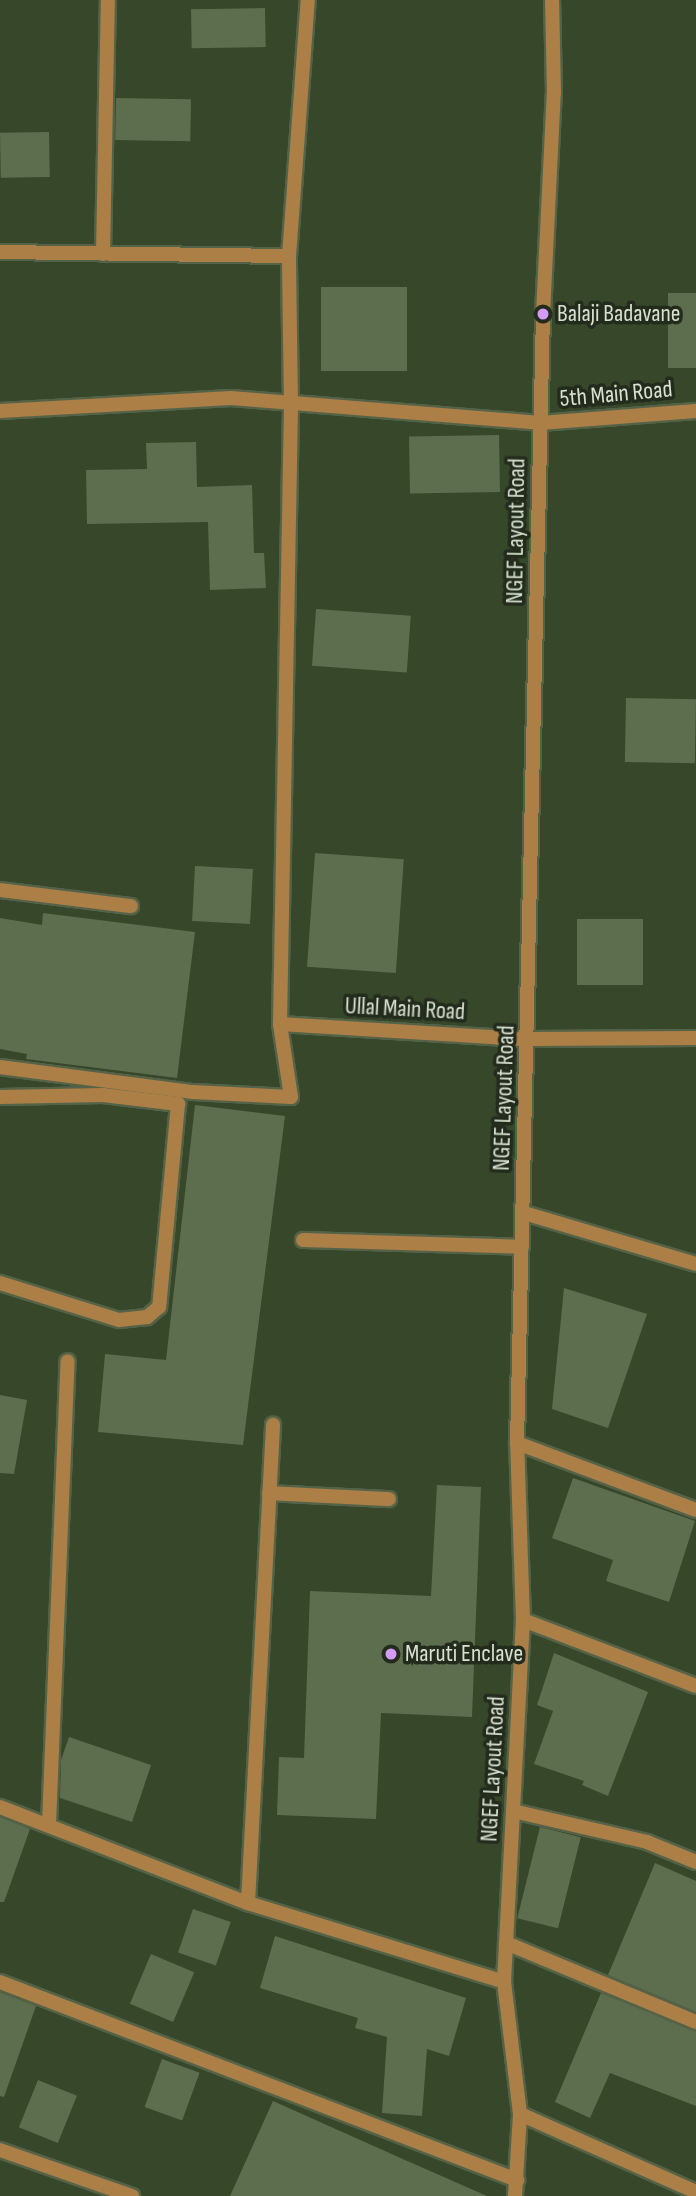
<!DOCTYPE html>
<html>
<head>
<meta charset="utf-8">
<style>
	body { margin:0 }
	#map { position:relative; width:696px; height:2196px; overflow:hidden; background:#374729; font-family:"Sofia Sans Condensed",sans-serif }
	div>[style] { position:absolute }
	.building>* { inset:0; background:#5d6e4e; transform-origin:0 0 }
	.roads { filter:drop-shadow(2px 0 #546347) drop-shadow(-2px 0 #546347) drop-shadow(0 2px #546347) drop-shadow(0 -2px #546347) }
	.service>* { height:14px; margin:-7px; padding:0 7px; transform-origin:7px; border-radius:7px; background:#ac7f47 }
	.minor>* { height:14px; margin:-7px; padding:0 7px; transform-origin:7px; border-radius:7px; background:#ac7f47 }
	.tertiary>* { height:14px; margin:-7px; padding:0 7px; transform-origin:7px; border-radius:7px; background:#ac7f47 }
	.dots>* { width:19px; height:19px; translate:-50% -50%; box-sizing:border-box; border:4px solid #232b1d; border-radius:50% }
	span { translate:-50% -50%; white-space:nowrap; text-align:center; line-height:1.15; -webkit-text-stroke:7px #232b1d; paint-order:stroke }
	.poi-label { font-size:24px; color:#d7e1cf }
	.left { translate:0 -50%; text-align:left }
	.street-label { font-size:24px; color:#d7e1cf }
</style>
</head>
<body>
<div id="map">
	<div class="building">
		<i style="left:265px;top:8px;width:39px;height:74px;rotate:89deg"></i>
		<i style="left:116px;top:98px;width:75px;height:42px;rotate:1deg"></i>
		<i style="left:49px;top:132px;width:45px;height:49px;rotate:89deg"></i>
		<i style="left:321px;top:287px;width:86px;height:84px"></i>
		<i style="left:696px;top:293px;width:75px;height:28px;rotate:90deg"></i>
		<i style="left:499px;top:435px;width:57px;height:90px;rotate:89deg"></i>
		<i style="clip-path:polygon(196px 442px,197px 487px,252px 485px,254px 553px,264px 553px,266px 588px,210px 590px,208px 522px,87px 524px,86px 470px,147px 469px,146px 443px)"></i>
		<i style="left:316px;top:609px;width:95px;height:57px;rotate:4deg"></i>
		<i style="left:626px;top:698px;width:70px;height:64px;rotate:1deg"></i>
		<i style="left:315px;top:853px;width:89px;height:114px;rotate:4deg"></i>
		<i style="left:195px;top:866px;width:58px;height:55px;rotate:3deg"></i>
		<i style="clip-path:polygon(43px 913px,195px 932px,177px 1078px,26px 1059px,27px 1054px,0 1049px,0 918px,42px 925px)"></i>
		<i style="left:577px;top:919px;width:66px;height:66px"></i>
		<i style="clip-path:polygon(195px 1105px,285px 1116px,243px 1445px,98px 1432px,105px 1354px,166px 1360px)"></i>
		<i style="clip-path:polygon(564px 1288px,647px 1314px,608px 1428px,552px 1409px)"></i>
		<i style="clip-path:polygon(0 1395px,27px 1400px,14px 1474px,0 1473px)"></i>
		<i style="clip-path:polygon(573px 1478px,695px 1521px,669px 1602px,606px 1581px,613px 1560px,552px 1538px)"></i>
		<i style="clip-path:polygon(437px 1485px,481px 1487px,472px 1717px,381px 1713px,376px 1819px,277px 1815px,279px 1757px,304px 1758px,310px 1591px,431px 1596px)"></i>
		<i style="clip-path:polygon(554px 1653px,648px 1692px,608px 1796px,582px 1785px,584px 1781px,534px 1764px,553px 1711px,537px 1705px)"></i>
		<i style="clip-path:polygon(69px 1737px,151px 1765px,132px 1822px,60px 1798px,61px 1760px)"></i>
		<i style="clip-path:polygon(0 1817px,30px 1829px,4px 1902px,0 1902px)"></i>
		<i style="left:540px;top:1827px;width:42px;height:94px;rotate:14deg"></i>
		<i style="clip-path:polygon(655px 1863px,696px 1881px,696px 2012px,608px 1975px)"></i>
		<i style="left:193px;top:1909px;width:40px;height:46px;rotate:19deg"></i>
		<i style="clip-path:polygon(275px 1936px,466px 1998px,449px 2056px,427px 2049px,422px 2116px,382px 2113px,387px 2037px,355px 2028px,358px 2018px,260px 1988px)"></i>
		<i style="left:151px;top:1954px;width:47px;height:54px;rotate:23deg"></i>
		<i style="clip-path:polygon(0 1992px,36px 2006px,4px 2097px,0 2096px)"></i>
		<i style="clip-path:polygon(601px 1993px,696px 2031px,696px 2106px,610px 2073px,590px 2118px,555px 2102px)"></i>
		<i style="left:162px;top:2059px;width:40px;height:51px;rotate:20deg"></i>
		<i style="left:38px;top:2080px;width:42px;height:51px;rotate:22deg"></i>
		<i style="clip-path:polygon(273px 2101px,396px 2156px,487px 2196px,230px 2196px)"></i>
	</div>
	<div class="roads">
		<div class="service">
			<i style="left:0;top:890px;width:132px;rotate:7deg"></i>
			<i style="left:0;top:1097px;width:103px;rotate:-1.1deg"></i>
			<i style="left:103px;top:1095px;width:76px;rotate:6.8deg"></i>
			<i style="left:178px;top:1104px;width:204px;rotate:95.3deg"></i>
			<i style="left:159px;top:1307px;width:16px;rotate:140deg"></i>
			<i style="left:147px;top:1317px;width:28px;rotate:174deg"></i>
			<i style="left:119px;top:1320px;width:125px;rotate:-162.7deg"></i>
			<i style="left:303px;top:1240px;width:219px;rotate:1.8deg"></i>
			<i style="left:269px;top:1493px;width:120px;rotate:2.9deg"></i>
		</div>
		<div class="minor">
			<i style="left:0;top:252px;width:289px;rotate:0.8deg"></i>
			<i style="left:103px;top:254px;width:254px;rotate:-88.9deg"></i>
			<i style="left:0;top:411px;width:231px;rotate:-3.2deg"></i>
			<i style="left:231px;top:398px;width:310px;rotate:4.6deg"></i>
			<i style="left:540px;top:423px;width:156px;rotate:-4.4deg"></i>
			<i style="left:280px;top:1024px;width:248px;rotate:3.5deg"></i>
			<i style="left:528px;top:1039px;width:168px;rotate:-0.3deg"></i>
			<i style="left:0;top:1067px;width:195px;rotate:7.4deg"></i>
			<i style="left:193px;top:1092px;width:98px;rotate:2.9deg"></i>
			<i style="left:291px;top:1097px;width:74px;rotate:-98.6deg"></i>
			<i style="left:280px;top:1024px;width:618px;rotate:-88.98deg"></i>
			<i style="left:291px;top:406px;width:150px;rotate:-90.8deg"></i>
			<i style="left:289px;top:256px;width:257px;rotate:-85.8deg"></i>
			<i style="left:524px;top:1213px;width:179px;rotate:16.5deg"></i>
			<i style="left:517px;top:1443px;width:191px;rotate:20.5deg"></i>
			<i style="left:523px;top:1620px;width:185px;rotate:20.9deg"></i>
			<i style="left:0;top:1807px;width:266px;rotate:21.2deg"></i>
			<i style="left:248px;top:1903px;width:268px;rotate:17.1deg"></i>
			<i style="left:513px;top:1811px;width:138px;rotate:13deg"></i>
			<i style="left:647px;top:1842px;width:53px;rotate:22.2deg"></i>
			<i style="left:49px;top:1824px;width:463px;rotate:-87.7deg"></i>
			<i style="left:248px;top:1903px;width:479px;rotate:-87deg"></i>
			<i style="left:506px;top:1943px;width:206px;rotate:22.6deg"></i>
			<i style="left:0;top:1982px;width:554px;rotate:20.96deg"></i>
			<i style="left:0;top:2150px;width:140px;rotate:19.2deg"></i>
		</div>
		<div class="tertiary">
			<i style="left:520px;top:2114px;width:193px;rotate:23.9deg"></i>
			<i style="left:515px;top:2196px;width:82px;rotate:-86.5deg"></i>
			<i style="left:520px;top:2114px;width:133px;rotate:-96.9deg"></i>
			<i style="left:504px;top:1982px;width:362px;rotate:-87deg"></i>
			<i style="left:523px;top:1620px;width:177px;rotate:-91.9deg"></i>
			<i style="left:517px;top:1443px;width:1129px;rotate:-88.68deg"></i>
			<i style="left:543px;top:314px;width:221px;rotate:-87.2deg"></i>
			<i style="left:554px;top:93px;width:93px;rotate:-91.2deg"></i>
		</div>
	</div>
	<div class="dots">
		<i style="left:543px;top:314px;background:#d59bfb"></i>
		<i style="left:391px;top:1654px;background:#d59bfb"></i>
	</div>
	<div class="poi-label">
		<span class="left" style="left:557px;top:314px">Balaji Badavane</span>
		<span class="left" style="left:405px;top:1654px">Maruti Enclave</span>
	</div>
	<div class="street-label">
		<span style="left:616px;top:394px;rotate:-5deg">5th Main Road</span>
		<span style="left:516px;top:531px;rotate:-89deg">NGEF Layout Road</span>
		<span style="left:405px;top:1009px;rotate:3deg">Ullal Main Road</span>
		<span style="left:504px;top:1098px;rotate:-88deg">NGEF Layout Road</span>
		<span style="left:493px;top:1769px;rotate:-87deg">NGEF Layout Road</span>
	</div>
</div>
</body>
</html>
